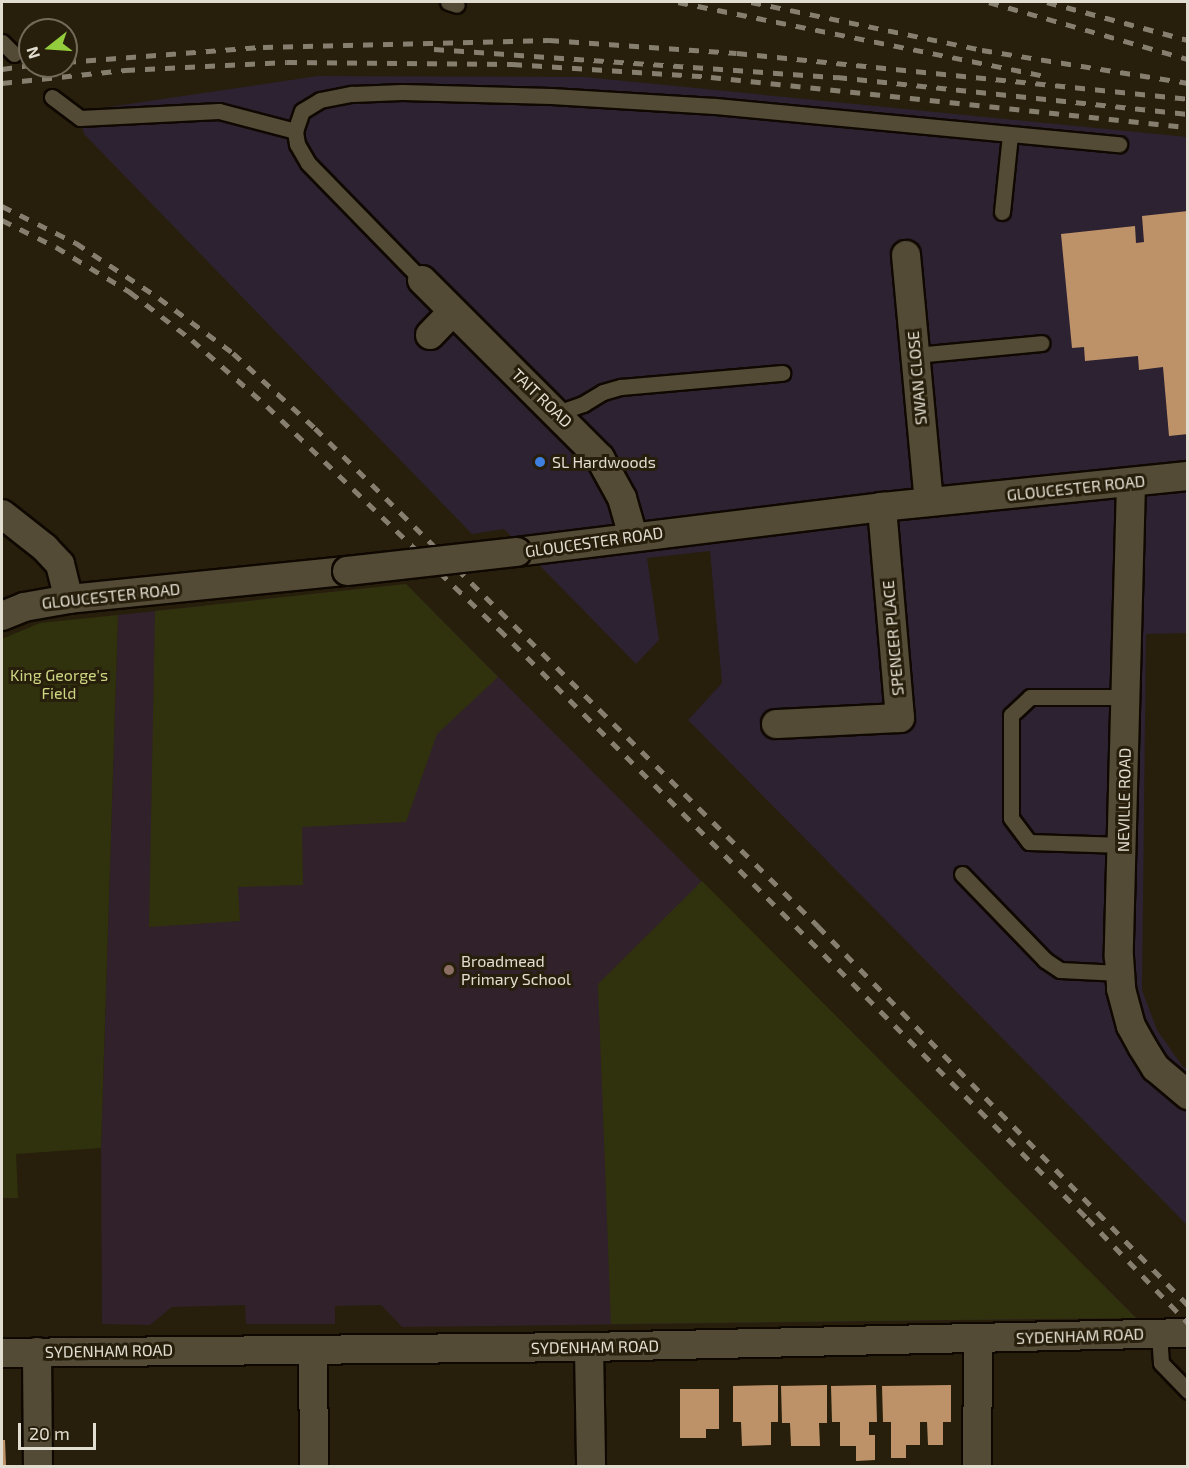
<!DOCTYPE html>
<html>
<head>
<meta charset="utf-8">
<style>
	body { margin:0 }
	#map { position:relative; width:1189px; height:1468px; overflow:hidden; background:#271f0b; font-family:"Exo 2",sans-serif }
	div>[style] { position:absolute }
	.industrial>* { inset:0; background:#2d2231 }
	.education>* { inset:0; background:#31212b }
	.green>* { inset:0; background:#2f320c }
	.building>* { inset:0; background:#be9269 }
	.roads { filter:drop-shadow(2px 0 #0f0800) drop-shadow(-2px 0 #0f0800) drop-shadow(0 2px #0f0800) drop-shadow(0 -2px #0f0800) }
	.service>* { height:15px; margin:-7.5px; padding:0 7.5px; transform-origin:7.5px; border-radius:7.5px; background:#544b36 }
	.minor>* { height:28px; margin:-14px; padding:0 14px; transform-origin:14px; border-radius:14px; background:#544b36 }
	.rail>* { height:4.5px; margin-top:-2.25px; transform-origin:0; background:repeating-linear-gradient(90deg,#867f6f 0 10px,transparent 0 20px) }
	.bridges { filter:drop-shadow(2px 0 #0f0800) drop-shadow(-2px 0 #0f0800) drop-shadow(0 2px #0f0800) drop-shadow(0 -2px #0f0800) }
	.minor-bridge>* { height:28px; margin:-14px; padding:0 14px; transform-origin:14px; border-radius:14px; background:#544b36 }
	.dots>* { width:16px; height:16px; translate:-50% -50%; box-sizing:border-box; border:3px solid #271f0b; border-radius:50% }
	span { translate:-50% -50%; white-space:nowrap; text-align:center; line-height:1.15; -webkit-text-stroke:6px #271f0b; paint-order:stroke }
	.street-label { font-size:16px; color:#e2ddd1 }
	.poi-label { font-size:16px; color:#e2ddd1 }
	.left { translate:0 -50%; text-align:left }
	.park-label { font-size:16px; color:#cdd682 }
	.frame { position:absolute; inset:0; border:3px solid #e2ddd1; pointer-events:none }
	.north { position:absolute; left:18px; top:18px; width:60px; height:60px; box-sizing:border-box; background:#271f0b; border:2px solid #726b5a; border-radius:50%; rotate:253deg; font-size:16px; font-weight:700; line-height:24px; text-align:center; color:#e2ddd1 }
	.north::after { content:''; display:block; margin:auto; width:21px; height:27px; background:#93cc3d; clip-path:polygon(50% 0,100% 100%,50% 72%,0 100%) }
	.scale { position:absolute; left:18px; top:1423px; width:78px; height:27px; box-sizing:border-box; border:3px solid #e2ddd1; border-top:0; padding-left:8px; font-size:18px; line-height:21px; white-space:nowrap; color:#e2ddd1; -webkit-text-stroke:4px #271f0b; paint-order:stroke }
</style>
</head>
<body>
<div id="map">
	<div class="industrial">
		<i style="clip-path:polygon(318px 76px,585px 77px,1187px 137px,1187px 633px,1146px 634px,1142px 990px,1157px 1030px,1183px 1067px,1187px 1069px,1187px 1225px,688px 720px,722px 683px,710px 551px,647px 558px,659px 640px,636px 664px,504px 529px,472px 534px,84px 134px,80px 118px,88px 110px)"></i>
	</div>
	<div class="education">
		<i style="clip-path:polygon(406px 584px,1136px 1318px,402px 1327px,381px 1305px,335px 1306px,335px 1324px,246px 1324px,245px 1305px,172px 1307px,150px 1325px,102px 1324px,101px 1148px,118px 615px)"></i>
	</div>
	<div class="green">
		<i style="clip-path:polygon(406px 584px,498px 677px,437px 734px,406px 822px,302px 827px,303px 885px,238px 887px,240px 921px,149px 927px,155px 611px)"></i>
		<i style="clip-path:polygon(118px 615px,101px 1148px,16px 1154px,18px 1198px,2px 1198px,2px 639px,40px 623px)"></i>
		<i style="clip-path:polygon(702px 881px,1136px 1318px,611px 1324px,598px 984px)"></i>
	</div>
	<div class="building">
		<i style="clip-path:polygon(1188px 211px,1188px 434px,1169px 436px,1163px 367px,1139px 370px,1138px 356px,1085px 361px,1084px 347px,1072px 348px,1061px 234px,1135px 226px,1136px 243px,1144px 242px,1142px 216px)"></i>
		<i style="clip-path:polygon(778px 1385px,778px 1422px,771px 1422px,771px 1445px,742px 1446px,741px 1422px,733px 1422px,733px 1386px)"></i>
		<i style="clip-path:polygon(827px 1385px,827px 1423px,819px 1423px,820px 1446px,791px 1446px,790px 1423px,782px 1423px,781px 1386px)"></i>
		<i style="clip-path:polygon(876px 1385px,877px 1422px,869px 1422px,869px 1435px,875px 1435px,875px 1460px,856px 1461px,856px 1446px,840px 1446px,840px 1422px,832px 1422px,831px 1386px)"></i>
		<i style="clip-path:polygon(951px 1385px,951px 1422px,943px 1422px,943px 1445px,928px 1445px,927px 1422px,920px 1422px,920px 1445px,906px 1445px,906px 1458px,891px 1458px,891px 1422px,883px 1422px,882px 1386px)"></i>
		<i style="clip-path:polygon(680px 1389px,719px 1389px,719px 1429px,706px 1429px,706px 1438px,680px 1438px)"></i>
		<i style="clip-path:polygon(2px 1440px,5px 1440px,6px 1466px,2px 1466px)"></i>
	</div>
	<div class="roads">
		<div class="service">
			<i style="left:448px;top:2px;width:9px;rotate:18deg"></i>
			<i style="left:2px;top:42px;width:17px;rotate:45deg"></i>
			<i style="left:52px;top:97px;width:35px;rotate:37deg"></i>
			<i style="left:80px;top:118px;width:139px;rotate:-2.9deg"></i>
			<i style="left:219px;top:111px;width:79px;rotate:14.7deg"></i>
			<i style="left:1002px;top:212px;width:77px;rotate:-84.1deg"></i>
			<i style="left:422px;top:280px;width:163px;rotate:-134.3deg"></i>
			<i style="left:308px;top:163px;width:22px;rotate:-120deg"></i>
			<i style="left:297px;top:144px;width:13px;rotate:-99deg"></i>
			<i style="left:295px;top:131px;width:21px;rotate:-71deg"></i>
			<i style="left:302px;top:111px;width:21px;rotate:-31deg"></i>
			<i style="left:320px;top:100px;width:33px;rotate:-11deg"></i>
			<i style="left:352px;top:94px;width:50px;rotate:-2.3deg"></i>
			<i style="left:402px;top:92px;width:149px;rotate:1.5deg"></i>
			<i style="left:551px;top:96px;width:164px;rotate:3.5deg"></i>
			<i style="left:715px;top:106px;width:406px;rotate:5.4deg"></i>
			<i style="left:915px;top:355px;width:127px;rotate:-5.4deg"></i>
			<i style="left:557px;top:413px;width:28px;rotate:-19deg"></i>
			<i style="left:583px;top:404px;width:23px;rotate:-31deg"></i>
			<i style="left:603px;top:392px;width:19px;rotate:-16deg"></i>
			<i style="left:621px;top:387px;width:162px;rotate:-5deg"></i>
			<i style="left:1124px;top:845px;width:95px;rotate:-178.2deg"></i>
			<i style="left:1029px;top:842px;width:30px;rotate:-127deg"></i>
			<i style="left:1011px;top:818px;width:103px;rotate:-90deg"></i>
			<i style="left:1011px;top:715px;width:26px;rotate:-43deg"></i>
			<i style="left:1030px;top:697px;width:97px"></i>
			<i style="left:962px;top:874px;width:120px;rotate:46deg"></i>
			<i style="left:1045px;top:960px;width:18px;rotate:34deg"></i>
			<i style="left:1060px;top:970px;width:60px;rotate:2.9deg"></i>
			<i style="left:1159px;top:1334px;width:29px;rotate:86deg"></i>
			<i style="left:1161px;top:1363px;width:39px;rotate:46deg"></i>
		</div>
		<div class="minor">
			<i style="left:906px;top:255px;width:248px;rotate:84.7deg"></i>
			<i style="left:422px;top:280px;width:252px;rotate:45deg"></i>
			<i style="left:600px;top:458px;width:46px;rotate:61.2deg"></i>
			<i style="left:622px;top:498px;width:40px;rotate:74deg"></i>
			<i style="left:430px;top:335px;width:33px;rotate:-46deg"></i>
			<i style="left:1131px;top:483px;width:474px;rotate:91.5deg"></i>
			<i style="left:1119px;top:957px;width:32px;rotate:86deg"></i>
			<i style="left:1121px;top:989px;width:38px;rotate:75deg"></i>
			<i style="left:1131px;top:1026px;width:23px;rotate:61deg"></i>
			<i style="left:1142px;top:1046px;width:26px;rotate:58deg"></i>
			<i style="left:1156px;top:1068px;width:42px;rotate:40.2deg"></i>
			<i style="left:2px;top:514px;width:55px;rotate:38.3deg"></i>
			<i style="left:45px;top:548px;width:22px;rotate:47deg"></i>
			<i style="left:60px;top:564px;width:36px;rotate:76deg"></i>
			<i style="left:517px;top:552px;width:368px;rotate:-7deg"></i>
			<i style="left:882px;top:507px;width:308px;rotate:-5.8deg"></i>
			<i style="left:2px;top:616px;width:24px;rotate:-22deg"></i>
			<i style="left:24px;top:607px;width:46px;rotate:-10.1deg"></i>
			<i style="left:69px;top:599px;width:279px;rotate:-5.8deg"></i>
			<i style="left:776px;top:724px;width:124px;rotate:-2.8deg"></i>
			<i style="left:900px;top:718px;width:212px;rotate:-94.9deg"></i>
			<i style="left:589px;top:1347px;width:119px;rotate:89deg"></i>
			<i style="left:313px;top:1351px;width:115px;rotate:89.5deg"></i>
			<i style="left:37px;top:1352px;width:114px;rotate:89.5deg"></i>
			<i style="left:2px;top:1353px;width:587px;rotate:-0.59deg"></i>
			<i style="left:589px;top:1347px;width:599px;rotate:-1.34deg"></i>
			<i style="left:977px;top:1466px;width:126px;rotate:-89.5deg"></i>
		</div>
	</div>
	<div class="rail">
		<i style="left:678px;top:2px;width:379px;rotate:11.4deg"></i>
		<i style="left:751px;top:2px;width:236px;rotate:11.7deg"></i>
		<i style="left:982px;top:50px;width:209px;rotate:9.1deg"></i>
		<i style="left:989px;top:2px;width:207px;rotate:16deg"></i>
		<i style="left:1047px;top:2px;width:146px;rotate:15.1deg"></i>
		<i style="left:434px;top:49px;width:404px;rotate:4deg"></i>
		<i style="left:837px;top:77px;width:353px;rotate:6deg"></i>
		<i style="left:66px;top:62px;width:198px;rotate:-4.4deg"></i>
		<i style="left:263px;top:47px;width:286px;rotate:-1.4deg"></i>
		<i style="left:549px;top:40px;width:188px;rotate:4deg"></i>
		<i style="left:737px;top:53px;width:453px;rotate:5.8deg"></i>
		<i style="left:2px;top:69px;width:28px;rotate:-8deg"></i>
		<i style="left:2px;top:83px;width:124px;rotate:-6deg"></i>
		<i style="left:125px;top:70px;width:162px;rotate:-2.8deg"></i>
		<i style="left:287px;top:62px;width:225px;rotate:0.5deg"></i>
		<i style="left:512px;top:64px;width:199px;rotate:3.7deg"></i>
		<i style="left:711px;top:77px;width:480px;rotate:6deg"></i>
		<i style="left:2px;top:206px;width:83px;rotate:26.6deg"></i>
		<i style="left:76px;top:243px;width:100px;rotate:33.5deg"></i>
		<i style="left:159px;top:298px;width:92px;rotate:36.6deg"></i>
		<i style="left:233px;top:353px;width:111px;rotate:42.4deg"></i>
		<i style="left:315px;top:428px;width:708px;rotate:44.71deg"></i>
		<i style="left:818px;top:926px;width:530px;rotate:45.69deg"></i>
		<i style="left:2px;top:220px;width:60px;rotate:26.6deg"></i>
		<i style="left:56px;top:247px;width:87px;rotate:31.3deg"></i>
		<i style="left:130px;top:292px;width:78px;rotate:37.7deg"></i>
		<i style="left:192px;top:340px;width:100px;rotate:41.3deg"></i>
		<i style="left:267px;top:406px;width:322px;rotate:43.9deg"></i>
		<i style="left:499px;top:629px;width:832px;rotate:45.05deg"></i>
		<i style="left:1087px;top:1218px;width:146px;rotate:46.1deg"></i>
	</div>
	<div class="bridges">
		<div class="minor-bridge">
			<i style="left:347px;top:571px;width:171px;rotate:-6.4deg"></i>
		</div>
	</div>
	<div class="dots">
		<i style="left:540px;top:462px;background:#3f7fe0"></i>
		<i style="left:449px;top:970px;background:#8d6e63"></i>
	</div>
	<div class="street-label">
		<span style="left:917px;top:378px;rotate:-95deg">SWAN CLOSE</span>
		<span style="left:542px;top:398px;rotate:44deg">TAIT ROAD</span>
		<span style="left:1076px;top:488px;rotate:-6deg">GLOUCESTER ROAD</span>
		<span style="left:594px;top:542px;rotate:-8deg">GLOUCESTER ROAD</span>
		<span style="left:111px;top:596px;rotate:-6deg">GLOUCESTER ROAD</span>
		<span style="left:893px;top:638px;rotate:-95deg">SPENCER PLACE</span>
		<span style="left:1124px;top:800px;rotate:-89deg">NEVILLE ROAD</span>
		<span style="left:1080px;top:1336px;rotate:-2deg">SYDENHAM ROAD</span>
		<span style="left:595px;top:1347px;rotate:-1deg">SYDENHAM ROAD</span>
		<span style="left:109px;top:1351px;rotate:-1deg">SYDENHAM ROAD</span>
	</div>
	<div class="poi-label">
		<span class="left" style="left:552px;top:462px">SL Hardwoods</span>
		<span class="left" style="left:461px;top:970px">Broadmead<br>Primary School</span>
	</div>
	<div class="park-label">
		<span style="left:59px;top:684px">King George's<br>Field</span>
	</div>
	<div class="frame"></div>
	<div class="north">N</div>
	<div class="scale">20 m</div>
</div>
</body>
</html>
